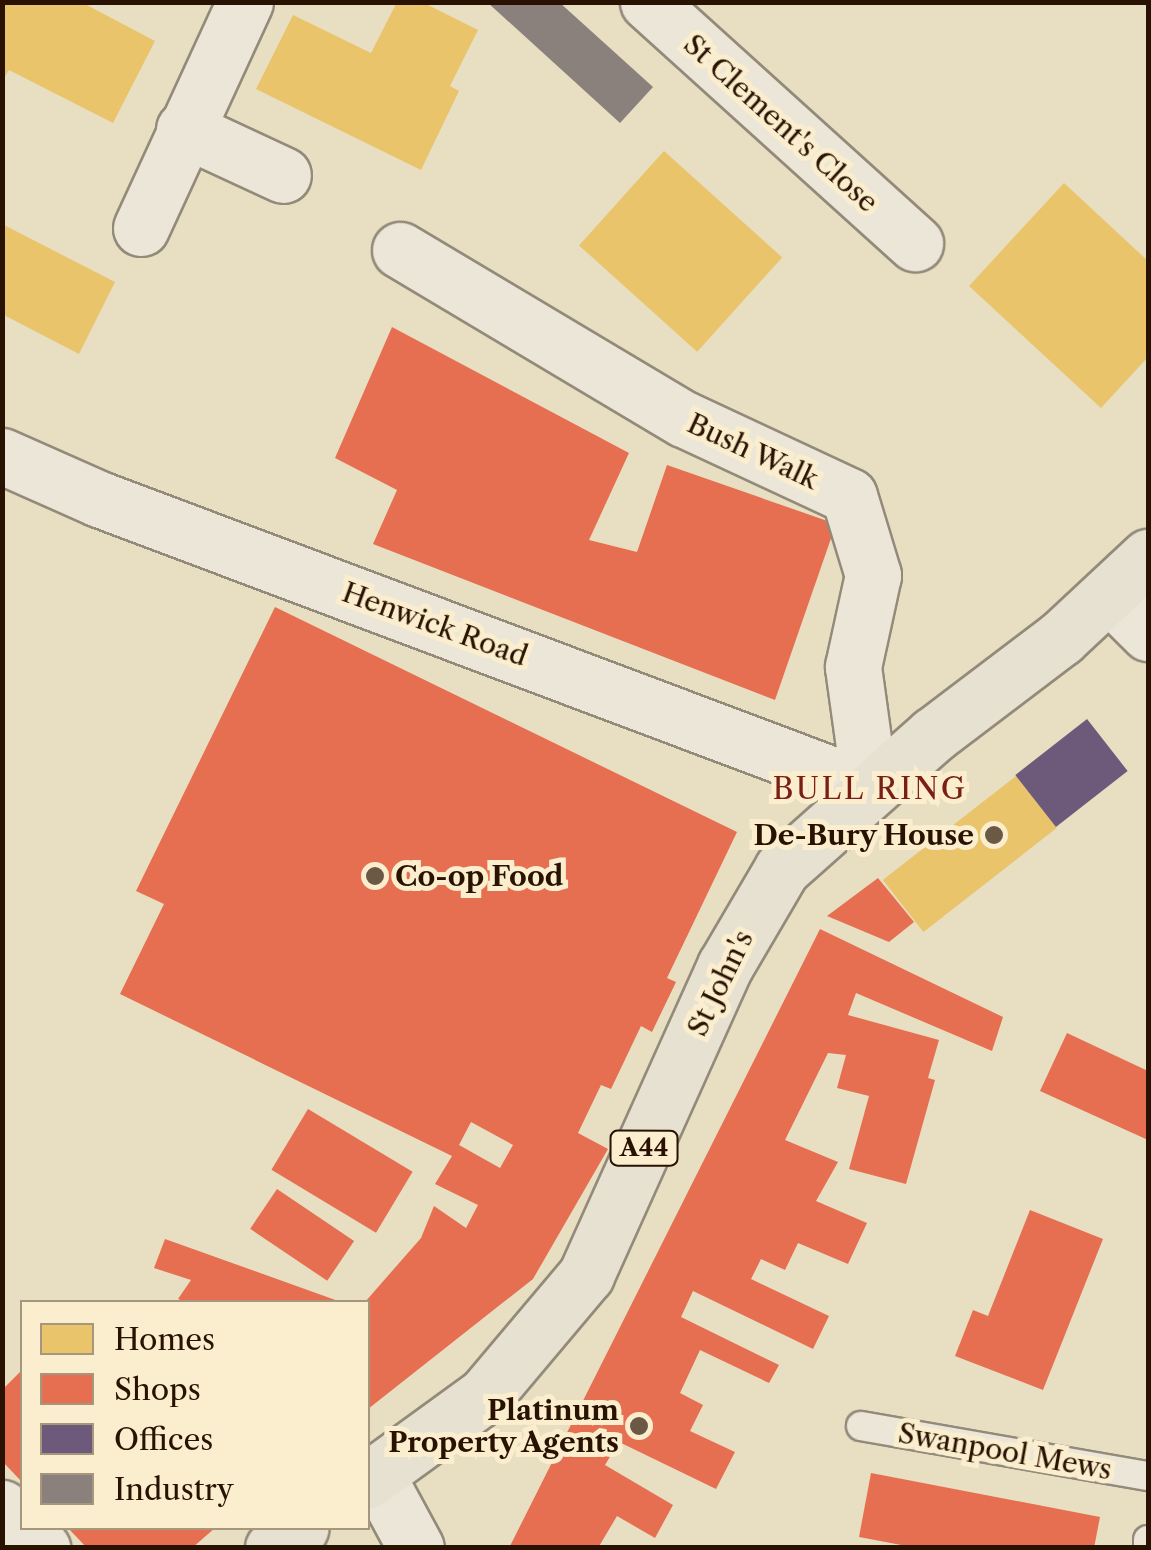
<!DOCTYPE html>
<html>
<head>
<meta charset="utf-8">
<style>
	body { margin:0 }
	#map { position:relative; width:1151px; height:1550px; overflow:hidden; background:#e8dec2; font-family:"Libre Caslon Text",serif }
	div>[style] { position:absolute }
	.homes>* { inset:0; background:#e9c46a; transform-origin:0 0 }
	.shops>* { inset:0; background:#e76f51; transform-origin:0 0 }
	.offices>* { inset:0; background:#6d597a; transform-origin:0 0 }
	.industry>* { inset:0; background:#8a817c }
	.roads { filter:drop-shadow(2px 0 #938a79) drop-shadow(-2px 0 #938a79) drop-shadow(0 2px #938a79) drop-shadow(0 -2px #938a79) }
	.lane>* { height:28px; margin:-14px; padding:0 14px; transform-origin:14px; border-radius:14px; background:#ebe6d8 }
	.street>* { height:55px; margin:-27.5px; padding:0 27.5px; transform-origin:27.5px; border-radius:27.5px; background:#ebe6d8 }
	.secondary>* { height:55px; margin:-27.5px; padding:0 27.5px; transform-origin:27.5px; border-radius:27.5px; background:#ebe6d8 }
	.primary>* { height:55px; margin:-27.5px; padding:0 27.5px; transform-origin:27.5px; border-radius:27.5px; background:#e7e1d2 }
	.dots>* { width:28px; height:28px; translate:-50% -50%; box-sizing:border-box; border:5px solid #faeece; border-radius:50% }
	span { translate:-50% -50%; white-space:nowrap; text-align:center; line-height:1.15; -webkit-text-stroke:10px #faeece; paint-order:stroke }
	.shield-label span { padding:2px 8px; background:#faeece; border:2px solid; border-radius:8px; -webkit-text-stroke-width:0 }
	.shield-label { font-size:25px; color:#291201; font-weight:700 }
	.street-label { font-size:28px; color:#291201 }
	.poi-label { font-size:28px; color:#291201; font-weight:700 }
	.right { translate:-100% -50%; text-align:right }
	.left { translate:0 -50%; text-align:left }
	.neighbourhood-label { font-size:30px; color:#7a1f14; letter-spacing:2.5px }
	.frame { position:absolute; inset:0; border:5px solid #291201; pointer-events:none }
	.legend { position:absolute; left:20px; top:1300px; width:350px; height:230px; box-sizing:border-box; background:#faeece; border:2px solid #a6967c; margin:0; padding:12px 18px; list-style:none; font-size:30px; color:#291201 }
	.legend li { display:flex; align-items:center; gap:20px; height:50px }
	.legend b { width:50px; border:2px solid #a6967c }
</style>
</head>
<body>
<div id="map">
	<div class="homes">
		<i style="clip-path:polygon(2px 2px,81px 2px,155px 41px,113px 123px,9px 70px,2px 81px)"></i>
		<i style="clip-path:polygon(397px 2px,422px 2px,478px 30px,450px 86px,459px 91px,421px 170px,256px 89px,293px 15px,371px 53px)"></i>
		<i style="left:664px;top:151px;width:159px;height:127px;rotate:42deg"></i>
		<i style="clip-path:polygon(1064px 183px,1148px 261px,1148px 357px,1101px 408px,969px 286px)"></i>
		<i style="clip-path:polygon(2px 224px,115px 282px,79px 354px,2px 314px)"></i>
		<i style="left:1016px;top:776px;width:66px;height:169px;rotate:52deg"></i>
	</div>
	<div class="shops">
		<i style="clip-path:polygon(392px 327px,629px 453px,589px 540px,637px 552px,667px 465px,836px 524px,775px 700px,373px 544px,397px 490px,335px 458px)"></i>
		<i style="clip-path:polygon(evenodd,275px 607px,737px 832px,667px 978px,676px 982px,652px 1032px,641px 1026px,611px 1089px,601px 1085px,578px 1133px,608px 1149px,533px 1279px,368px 1409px,365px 1302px,421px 1238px,434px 1206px,466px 1228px,478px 1205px,435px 1184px,452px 1156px,120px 994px,164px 904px,136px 891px,275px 607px,471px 1122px,513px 1145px,500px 1168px,459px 1145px,471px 1122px)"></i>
		<i style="clip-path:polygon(878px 878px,914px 922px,889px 942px,827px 916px)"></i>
		<i style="clip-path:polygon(820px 929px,1003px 1017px,992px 1051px,856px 993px,848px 1015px,939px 1040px,928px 1078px,935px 1080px,906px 1184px,849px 1169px,869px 1096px,837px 1088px,846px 1055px,828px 1053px,785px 1140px,838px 1162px,816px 1201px,867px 1223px,848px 1264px,798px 1243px,785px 1270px,761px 1259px,751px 1279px,829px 1316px,813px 1349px,693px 1291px,681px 1317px,779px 1365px,769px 1383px,700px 1350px,680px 1393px,703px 1405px,690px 1431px,735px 1452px,716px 1489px,619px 1442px,605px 1465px,673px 1505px,655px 1538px,617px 1516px,598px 1548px,509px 1548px)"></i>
		<i style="clip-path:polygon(1067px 1033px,1148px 1071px,1148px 1140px,1040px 1091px)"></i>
		<i style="left:308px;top:1109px;width:122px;height:71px;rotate:31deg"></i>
		<i style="left:277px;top:1189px;width:93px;height:48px;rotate:34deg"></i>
		<i style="clip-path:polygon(1030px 1210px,1103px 1239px,1043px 1390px,955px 1356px,973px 1310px,988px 1316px)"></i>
		<i style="clip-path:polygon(165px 1239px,341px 1302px,186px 1302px,178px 1299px,191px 1280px,154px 1268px)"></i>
		<i style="clip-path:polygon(22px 1370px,22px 1482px,2px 1461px,2px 1390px)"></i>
		<i style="clip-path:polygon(871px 1473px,1100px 1517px,1094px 1548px,917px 1548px,859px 1537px)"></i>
		<i style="clip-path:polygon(68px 1528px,215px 1528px,192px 1548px,87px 1548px)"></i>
	</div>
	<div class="offices">
		<i style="left:1087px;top:719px;width:66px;height:91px;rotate:52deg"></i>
	</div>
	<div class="industry">
		<i style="clip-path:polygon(487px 2px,559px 2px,653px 87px,620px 123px)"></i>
	</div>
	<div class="roads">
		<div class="lane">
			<i style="left:861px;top:1426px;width:291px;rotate:9.9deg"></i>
			<i style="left:1148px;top:1548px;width:8px;rotate:-90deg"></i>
		</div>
		<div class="street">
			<i style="left:648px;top:2px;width:360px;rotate:42.1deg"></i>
			<i style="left:184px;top:129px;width:109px;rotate:24.9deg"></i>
			<i style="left:141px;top:228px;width:249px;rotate:-65.3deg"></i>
			<i style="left:400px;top:250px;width:330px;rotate:30.8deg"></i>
			<i style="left:684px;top:419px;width:182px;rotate:25deg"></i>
			<i style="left:849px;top:496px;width:83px;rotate:73.1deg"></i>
			<i style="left:873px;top:575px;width:94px;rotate:102.3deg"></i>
			<i style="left:853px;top:667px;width:123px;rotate:82.1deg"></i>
			<i style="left:1110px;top:595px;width:54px;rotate:45deg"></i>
			<i style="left:2px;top:1508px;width:57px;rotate:45deg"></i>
		</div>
		<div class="secondary">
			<i style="left:2px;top:456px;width:106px;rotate:23.9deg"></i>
			<i style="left:99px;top:499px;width:824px;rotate:20.61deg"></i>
			<i style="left:376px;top:1474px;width:84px;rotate:61.6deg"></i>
		</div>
		<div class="primary">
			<i style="left:368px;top:1480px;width:145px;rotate:-36deg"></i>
			<i style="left:485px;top:1395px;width:157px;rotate:-49.9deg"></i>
			<i style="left:586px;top:1275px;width:339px;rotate:-65.8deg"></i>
			<i style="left:725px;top:966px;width:113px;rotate:-59.6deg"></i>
			<i style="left:782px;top:869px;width:202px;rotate:-41.6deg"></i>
			<i style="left:933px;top:735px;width:161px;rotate:-37.2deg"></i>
			<i style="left:1061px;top:638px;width:119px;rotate:-43deg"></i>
			<i style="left:273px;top:1548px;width:34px;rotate:-36deg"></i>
		</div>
	</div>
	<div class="dots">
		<i style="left:994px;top:835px;background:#6c5945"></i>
		<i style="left:375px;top:876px;background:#6c5945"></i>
		<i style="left:639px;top:1426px;background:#6c5945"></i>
	</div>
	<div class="shield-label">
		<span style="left:644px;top:1148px">A44</span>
	</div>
	<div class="street-label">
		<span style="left:781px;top:123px;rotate:42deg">St Clement's Close</span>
		<span style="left:753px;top:451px;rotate:25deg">Bush Walk</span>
		<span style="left:435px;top:624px;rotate:20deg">Henwick Road</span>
		<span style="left:720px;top:983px;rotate:-64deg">St John's</span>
		<span style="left:1005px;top:1451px;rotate:10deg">Swanpool Mews</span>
	</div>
	<div class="poi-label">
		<span class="right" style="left:974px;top:835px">De-Bury House</span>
		<span class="left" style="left:395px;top:876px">Co-op Food</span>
		<span class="right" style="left:619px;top:1426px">Platinum<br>Property Agents</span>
	</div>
	<div class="neighbourhood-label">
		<span style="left:870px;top:789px">BULL RING</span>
	</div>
	<div class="frame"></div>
	<ul class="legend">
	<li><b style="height:28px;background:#e9c46a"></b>Homes</li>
	<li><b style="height:28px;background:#e76f51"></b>Shops</li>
	<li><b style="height:28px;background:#6d597a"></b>Offices</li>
	<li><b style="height:28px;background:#8a817c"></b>Industry</li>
	</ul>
</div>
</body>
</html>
